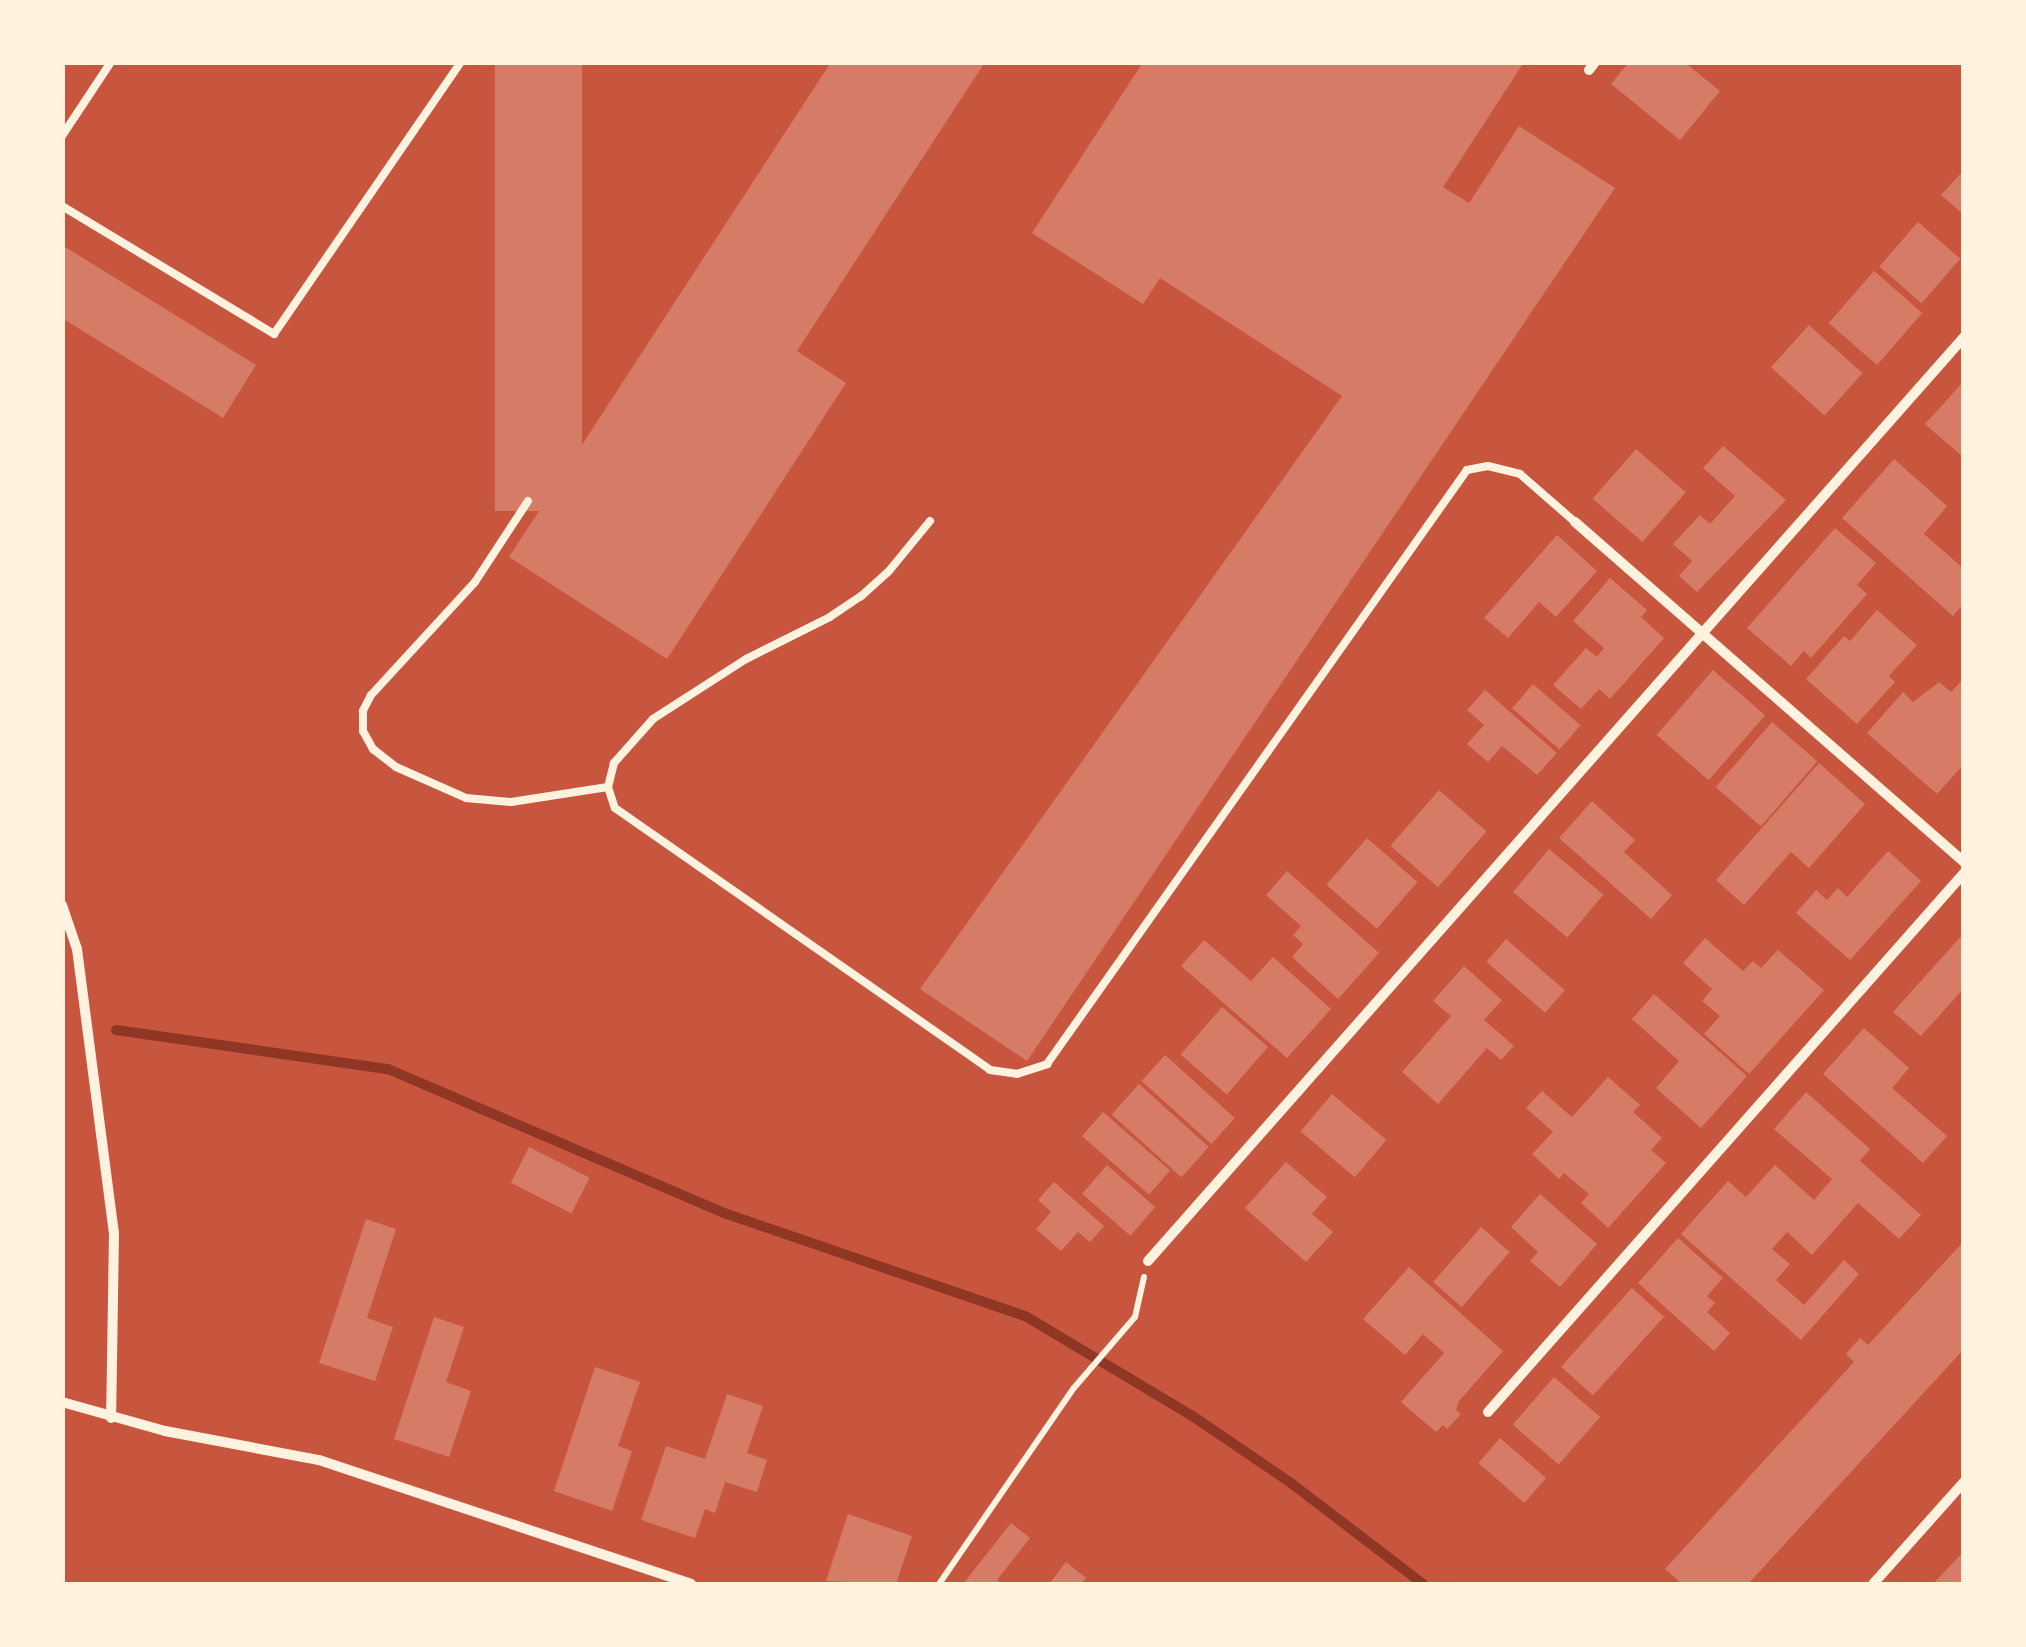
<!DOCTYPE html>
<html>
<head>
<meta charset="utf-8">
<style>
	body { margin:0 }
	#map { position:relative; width:2026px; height:1647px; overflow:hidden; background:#c8553d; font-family:Barlow,sans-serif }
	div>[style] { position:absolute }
	.stream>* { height:10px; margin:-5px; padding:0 5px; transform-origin:5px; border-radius:5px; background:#8f3625 }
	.building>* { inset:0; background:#d67c66; transform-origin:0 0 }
	.path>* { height:6px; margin:-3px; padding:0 3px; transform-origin:3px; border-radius:3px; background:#fff3e0 }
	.service>* { height:8px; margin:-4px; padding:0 4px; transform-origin:4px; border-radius:4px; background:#fff3e0 }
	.minor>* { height:10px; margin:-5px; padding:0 5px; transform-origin:5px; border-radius:5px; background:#fff3e0 }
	span { translate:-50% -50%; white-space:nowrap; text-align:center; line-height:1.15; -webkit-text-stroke:8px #fff3e0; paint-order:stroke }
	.frame { position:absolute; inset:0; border:65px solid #fff3e0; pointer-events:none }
</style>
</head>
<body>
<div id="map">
	<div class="stream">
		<i style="left:116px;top:1030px;width:275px;rotate:8.2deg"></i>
		<i style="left:388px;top:1069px;width:366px;rotate:23.2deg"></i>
		<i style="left:724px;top:1213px;width:320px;rotate:18.9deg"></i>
		<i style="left:1027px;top:1317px;width:191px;rotate:30.9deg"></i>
		<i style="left:1191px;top:1415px;width:121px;rotate:34.2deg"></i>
		<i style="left:1291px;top:1483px;width:166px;rotate:37.4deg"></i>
	</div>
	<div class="building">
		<i style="left:495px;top:62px;width:87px;height:449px"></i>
		<i style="clip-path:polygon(831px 62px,985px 62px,797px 351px,846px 383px,667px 659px,509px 557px)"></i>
		<i style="clip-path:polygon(1143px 62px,1524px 62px,1443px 187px,1469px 203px,1519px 126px,1615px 188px,1027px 1061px,920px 989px,1342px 396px,1160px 278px,1143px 304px,1032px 233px)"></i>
		<i style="clip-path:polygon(1629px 62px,1684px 62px,1720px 91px,1680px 140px,1611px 84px)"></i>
		<i style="clip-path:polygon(1964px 170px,1964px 215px,1941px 195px)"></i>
		<i style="left:1918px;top:222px;width:56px;height:59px;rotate:41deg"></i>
		<i style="clip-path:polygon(62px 245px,256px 365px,223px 418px,62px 318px)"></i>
		<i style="left:1874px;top:271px;width:64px;height:69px;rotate:41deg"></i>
		<i style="left:1809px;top:325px;width:72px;height:57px;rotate:42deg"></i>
		<i style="clip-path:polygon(1964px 381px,1964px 458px,1925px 424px)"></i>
		<i style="clip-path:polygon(1723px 446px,1786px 500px,1697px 592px,1679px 576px,1692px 561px,1673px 544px,1700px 515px,1710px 524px,1735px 496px,1703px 468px)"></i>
		<i style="left:1636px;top:449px;width:66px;height:66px;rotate:41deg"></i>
		<i style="clip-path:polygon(1894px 459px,1947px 506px,1924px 534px,1964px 569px,1964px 603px,1953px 616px,1842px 518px)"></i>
		<i style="clip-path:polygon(1835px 528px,1876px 563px,1857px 585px,1867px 594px,1811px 658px,1804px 651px,1791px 666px,1747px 628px)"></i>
		<i style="clip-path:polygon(1557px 535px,1597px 571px,1556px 617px,1539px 602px,1508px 638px,1484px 618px)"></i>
		<i style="clip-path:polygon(1610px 578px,1647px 610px,1641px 617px,1664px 638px,1610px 699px,1599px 689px,1581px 709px,1553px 685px,1586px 648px,1597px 657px,1604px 648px,1573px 621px)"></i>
		<i style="clip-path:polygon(1877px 610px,1917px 645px,1889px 676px,1895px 682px,1857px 724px,1806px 679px,1844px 636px,1850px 641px)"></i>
		<i style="left:1713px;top:670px;width:69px;height:86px;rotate:41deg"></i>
		<i style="clip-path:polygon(1964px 678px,1964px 764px,1937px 794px,1867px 733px,1903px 692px,1913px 702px,1939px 682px,1951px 692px)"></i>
		<i style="left:1533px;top:684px;width:63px;height:32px;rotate:41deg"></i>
		<i style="clip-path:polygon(1485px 690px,1557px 753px,1537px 775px,1502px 746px,1488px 762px,1467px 744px,1484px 725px,1467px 710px)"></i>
		<i style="left:1772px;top:722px;width:60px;height:86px;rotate:41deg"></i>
		<i style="clip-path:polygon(1819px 763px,1865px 804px,1809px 868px,1791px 852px,1744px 905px,1716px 880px)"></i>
		<i style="left:1439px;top:790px;width:63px;height:74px;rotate:41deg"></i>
		<i style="clip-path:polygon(1592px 801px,1635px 840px,1624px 852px,1672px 895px,1651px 919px,1559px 838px)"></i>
		<i style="left:1367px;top:838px;width:67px;height:62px;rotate:41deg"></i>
		<i style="left:1549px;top:849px;width:71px;height:56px;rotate:40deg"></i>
		<i style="clip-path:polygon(1888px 851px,1921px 881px,1850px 960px,1796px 913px,1816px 890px,1827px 900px,1838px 888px,1847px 897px)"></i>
		<i style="clip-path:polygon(1287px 871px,1379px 953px,1338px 999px,1292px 957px,1303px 944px,1293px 935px,1301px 926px,1266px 895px)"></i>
		<i style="clip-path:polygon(1964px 933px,1964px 988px,1921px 1036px,1893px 1012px)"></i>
		<i style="clip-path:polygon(1705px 938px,1743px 971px,1753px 961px,1761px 968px,1778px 950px,1824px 990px,1749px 1074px,1704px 1034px,1720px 1016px,1702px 1001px,1712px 989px,1683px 963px)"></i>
		<i style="left:1506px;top:939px;width:78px;height:30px;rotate:41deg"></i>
		<i style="clip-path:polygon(1204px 940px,1251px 981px,1273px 957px,1331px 1009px,1287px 1058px,1181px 966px)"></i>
		<i style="clip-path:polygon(1464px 966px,1502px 1000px,1484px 1020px,1514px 1046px,1501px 1060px,1487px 1048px,1438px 1104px,1402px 1072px,1451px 1016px,1433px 1001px)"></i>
		<i style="clip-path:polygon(1654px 994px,1747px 1076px,1701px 1128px,1656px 1088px,1679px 1061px,1632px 1019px)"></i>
		<i style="left:1222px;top:1007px;width:61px;height:63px;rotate:41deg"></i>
		<i style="clip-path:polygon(1864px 1028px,1909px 1068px,1892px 1088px,1947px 1136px,1923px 1163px,1823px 1074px)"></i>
		<i style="left:1165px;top:1055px;width:94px;height:35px;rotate:42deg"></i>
		<i style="clip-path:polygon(1608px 1077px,1640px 1105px,1633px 1112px,1662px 1138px,1651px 1150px,1666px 1163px,1608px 1228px,1581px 1203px,1589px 1194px,1564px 1173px,1559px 1179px,1532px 1154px,1553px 1132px,1526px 1108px,1542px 1091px,1572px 1117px)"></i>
		<i style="left:1139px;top:1084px;width:94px;height:41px;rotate:42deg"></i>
		<i style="clip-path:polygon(1806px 1092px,1870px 1149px,1860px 1161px,1921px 1215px,1899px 1239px,1858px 1203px,1812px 1255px,1787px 1232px,1772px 1249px,1790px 1264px,1776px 1280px,1804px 1305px,1844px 1260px,1859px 1274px,1801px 1340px,1681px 1234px,1728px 1181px,1746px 1197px,1775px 1165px,1814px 1200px,1832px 1179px,1774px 1129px)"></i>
		<i style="left:1332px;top:1094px;width:71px;height:49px;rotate:40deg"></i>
		<i style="left:1103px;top:1112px;width:89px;height:32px;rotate:41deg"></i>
		<i style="left:529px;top:1147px;width:68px;height:40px;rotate:27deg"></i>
		<i style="clip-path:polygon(1286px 1162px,1327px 1197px,1312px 1214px,1333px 1232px,1306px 1262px,1245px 1208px)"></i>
		<i style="left:1107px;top:1165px;width:64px;height:38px;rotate:41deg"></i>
		<i style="clip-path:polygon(1054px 1182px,1104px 1226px,1090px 1242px,1078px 1232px,1061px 1251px,1036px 1229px,1051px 1212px,1038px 1200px)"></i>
		<i style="clip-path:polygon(1540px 1194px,1597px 1244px,1560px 1287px,1530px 1261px,1538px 1252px,1511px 1227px)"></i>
		<i style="clip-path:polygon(366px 1219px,396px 1229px,367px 1318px,393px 1327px,375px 1381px,319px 1363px)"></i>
		<i style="left:1481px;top:1227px;width:38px;height:73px;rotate:41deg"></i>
		<i style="clip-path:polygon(1678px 1238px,1723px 1278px,1707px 1296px,1715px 1303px,1707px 1312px,1730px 1333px,1714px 1351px,1638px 1283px)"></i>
		<i style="clip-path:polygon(1964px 1241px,1964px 1349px,1748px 1584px,1682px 1584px,1665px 1569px,1854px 1362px,1846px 1354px,1860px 1338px,1868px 1345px)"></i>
		<i style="clip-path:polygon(1409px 1267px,1503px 1351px,1459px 1401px,1456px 1410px,1461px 1414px,1447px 1429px,1443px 1425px,1436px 1432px,1401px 1402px,1444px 1353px,1423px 1334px,1405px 1355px,1363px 1319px)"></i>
		<i style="left:1632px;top:1288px;width:43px;height:106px;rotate:42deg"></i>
		<i style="clip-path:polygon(434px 1317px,464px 1327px,446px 1382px,471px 1391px,449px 1457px,394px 1439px)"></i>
		<i style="clip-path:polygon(595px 1367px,640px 1382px,618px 1446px,632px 1451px,612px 1511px,554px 1491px)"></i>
		<i style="left:1554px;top:1377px;width:61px;height:63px;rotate:41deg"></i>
		<i style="clip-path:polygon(727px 1394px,763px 1406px,747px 1453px,767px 1460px,757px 1492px,725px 1482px,715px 1513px,705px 1509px,695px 1538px,641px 1520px,666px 1446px,705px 1459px)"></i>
		<i style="left:1500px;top:1438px;width:61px;height:33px;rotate:41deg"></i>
		<i style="clip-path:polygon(848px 1514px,912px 1536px,896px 1584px,826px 1581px)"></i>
		<i style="clip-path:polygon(1011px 1523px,1030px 1538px,997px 1580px,1003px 1584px,963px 1584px)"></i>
		<i style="clip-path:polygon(1962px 1553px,1964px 1584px,1933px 1584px)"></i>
		<i style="clip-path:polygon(1066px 1562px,1086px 1578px,1081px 1584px,1049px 1584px)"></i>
	</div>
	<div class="path">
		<i style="left:939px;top:1584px;width:237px;rotate:-55.5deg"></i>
		<i style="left:1073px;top:1389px;width:95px;rotate:-49.3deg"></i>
		<i style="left:1135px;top:1317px;width:41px;rotate:-77.3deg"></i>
	</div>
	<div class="service">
		<i style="left:62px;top:136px;width:89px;rotate:-56.5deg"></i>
		<i style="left:62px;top:206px;width:248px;rotate:31.1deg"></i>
		<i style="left:274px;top:334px;width:330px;rotate:-55.5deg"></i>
		<i style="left:528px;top:501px;width:97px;rotate:123.2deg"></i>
		<i style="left:475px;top:582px;width:154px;rotate:132.6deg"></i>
		<i style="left:371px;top:695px;width:18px;rotate:117deg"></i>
		<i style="left:363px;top:711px;width:20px;rotate:90deg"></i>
		<i style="left:363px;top:731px;width:21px;rotate:61deg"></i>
		<i style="left:373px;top:749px;width:29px;rotate:38deg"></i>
		<i style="left:396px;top:767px;width:77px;rotate:23.9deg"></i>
		<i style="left:466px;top:798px;width:45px;rotate:5.1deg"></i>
		<i style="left:511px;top:802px;width:98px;rotate:-8.8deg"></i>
		<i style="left:930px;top:521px;width:65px;rotate:129.4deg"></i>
		<i style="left:889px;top:571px;width:38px;rotate:138deg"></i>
		<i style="left:861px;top:596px;width:37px;rotate:146deg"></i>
		<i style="left:830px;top:617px;width:94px;rotate:153.4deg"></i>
		<i style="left:746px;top:659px;width:111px;rotate:147.2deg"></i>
		<i style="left:653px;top:719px;width:59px;rotate:131.6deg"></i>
		<i style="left:614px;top:763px;width:25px;rotate:104deg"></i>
		<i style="left:608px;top:787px;width:22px;rotate:72deg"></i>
		<i style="left:615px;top:808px;width:457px;rotate:34.9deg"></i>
		<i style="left:990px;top:1070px;width:27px;rotate:8deg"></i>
		<i style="left:1017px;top:1074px;width:32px;rotate:-18deg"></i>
		<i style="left:1047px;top:1064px;width:727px;rotate:-54.74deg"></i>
		<i style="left:1467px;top:470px;width:21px;rotate:-11deg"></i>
		<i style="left:1488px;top:466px;width:33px;rotate:14deg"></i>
		<i style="left:1520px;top:474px;width:73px;rotate:41.1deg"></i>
	</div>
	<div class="minor">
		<i style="left:1589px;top:70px;width:10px;rotate:-53deg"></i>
		<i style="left:1575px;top:522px;width:517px;rotate:41.15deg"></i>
		<i style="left:62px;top:905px;width:46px;rotate:71.2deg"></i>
		<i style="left:77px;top:949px;width:286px;rotate:82.6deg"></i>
		<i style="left:114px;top:1233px;width:185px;rotate:90.9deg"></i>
		<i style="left:1148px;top:1261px;width:1233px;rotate:-48.55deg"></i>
		<i style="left:62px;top:1402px;width:107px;rotate:15.7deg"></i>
		<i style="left:165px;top:1431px;width:157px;rotate:10.7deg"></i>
		<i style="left:319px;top:1460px;width:392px;rotate:18.4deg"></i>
		<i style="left:1488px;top:1412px;width:719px;rotate:-48.55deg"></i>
		<i style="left:1873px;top:1584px;width:137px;rotate:-48.3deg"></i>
	</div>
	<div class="frame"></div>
</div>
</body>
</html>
